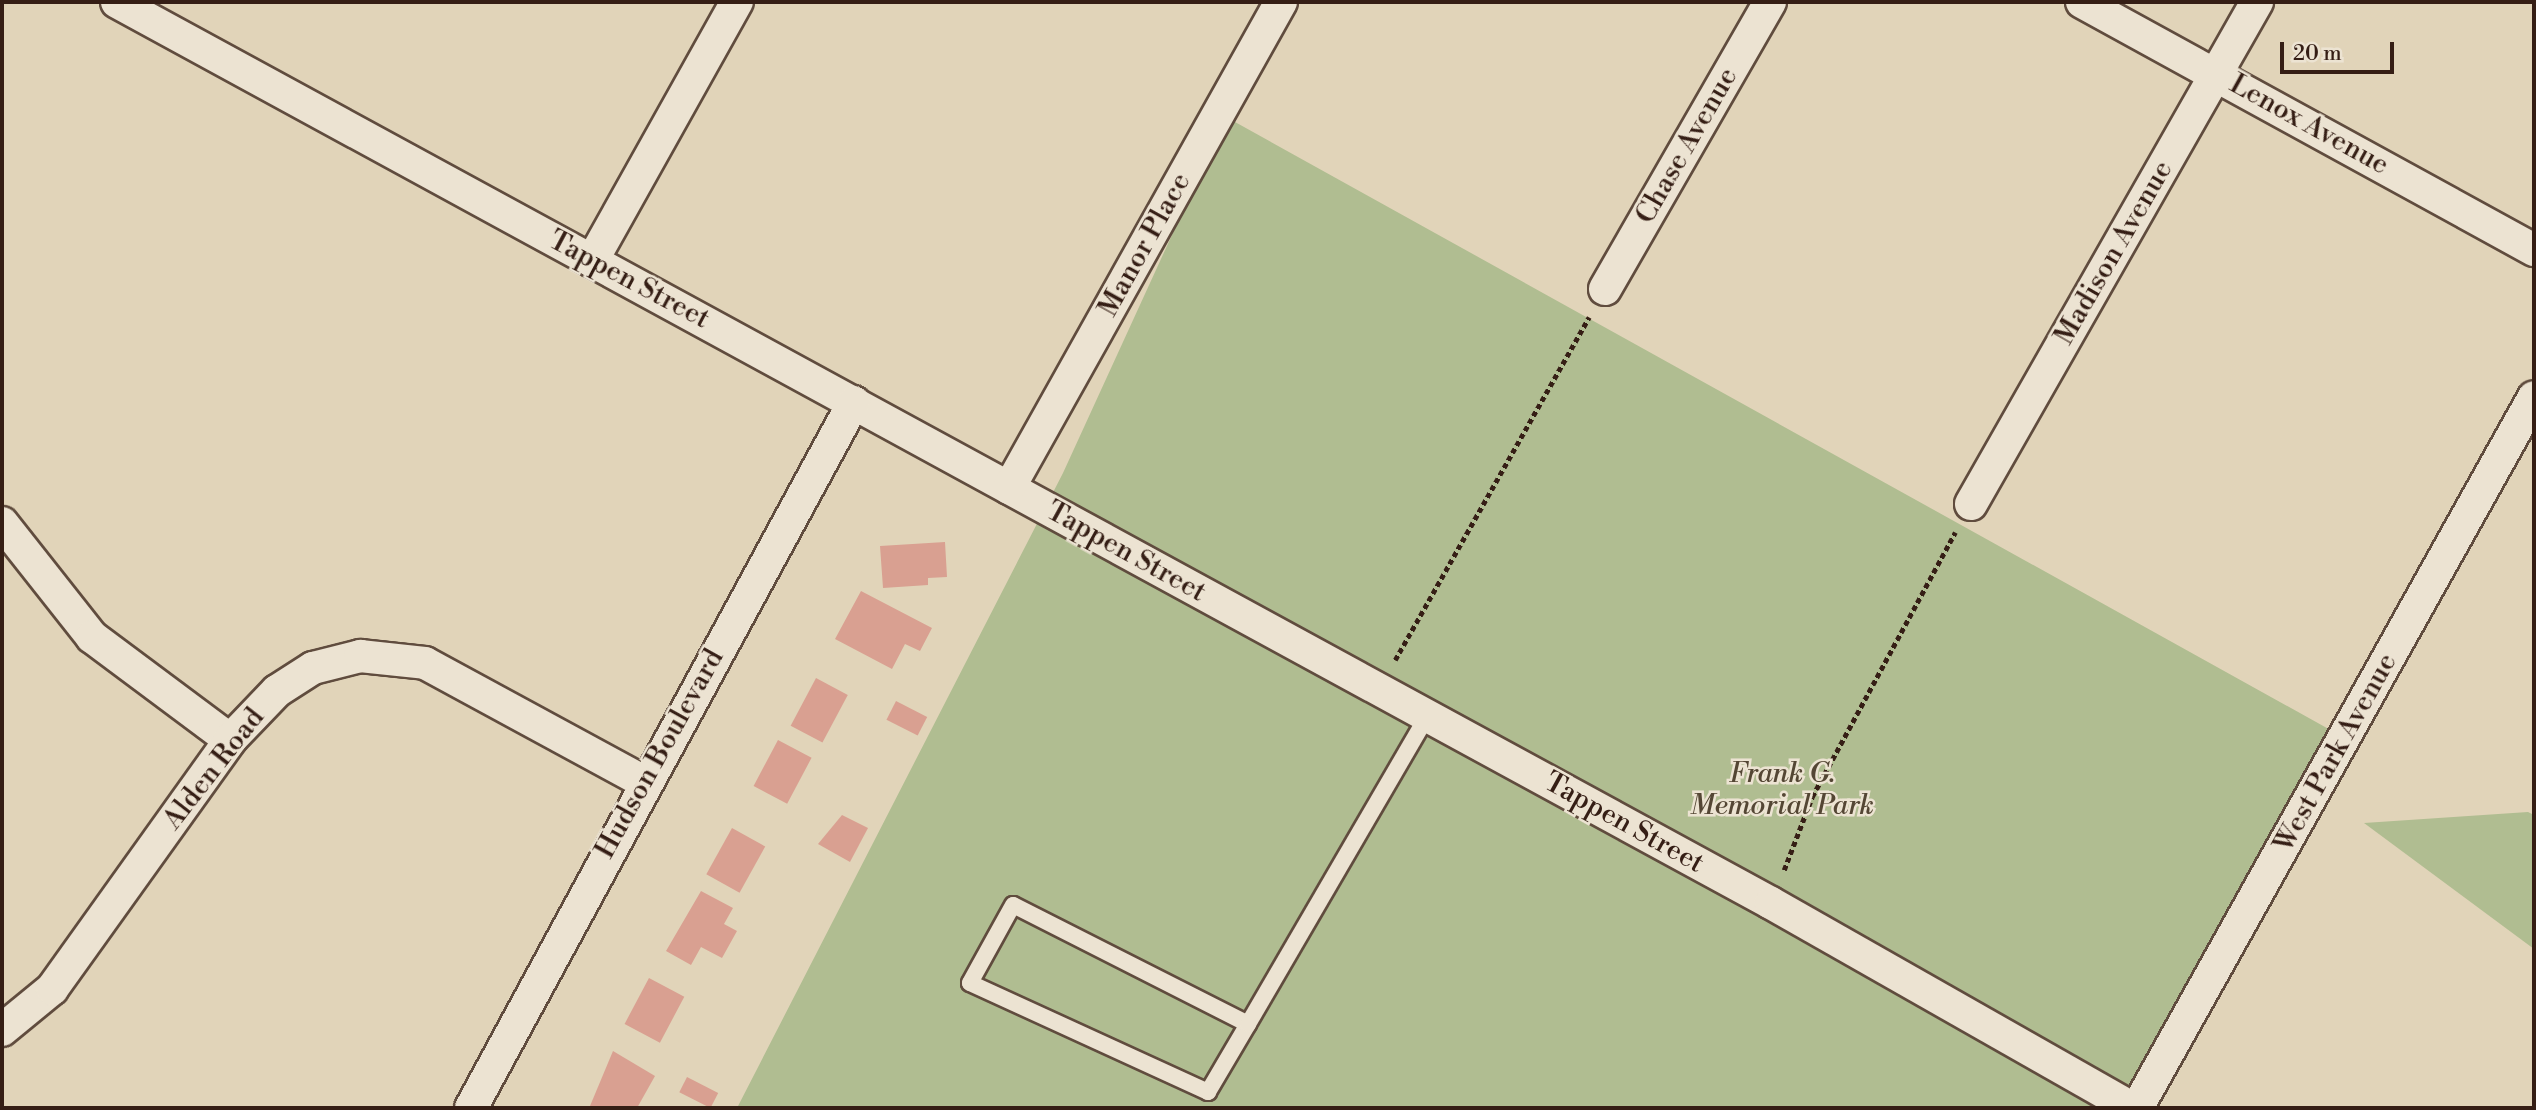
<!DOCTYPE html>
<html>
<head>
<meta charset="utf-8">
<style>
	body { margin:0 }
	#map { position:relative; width:2536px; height:1110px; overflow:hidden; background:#e1d4b9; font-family:"Libre Bodoni",serif }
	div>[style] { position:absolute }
	.green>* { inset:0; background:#b0bd91 }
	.building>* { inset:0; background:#d9a091; transform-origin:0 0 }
	.path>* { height:4.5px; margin-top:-2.25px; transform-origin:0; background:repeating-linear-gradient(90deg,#351e15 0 5px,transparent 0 8.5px) }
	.roads { filter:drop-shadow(2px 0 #604c3e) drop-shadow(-2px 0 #604c3e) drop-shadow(0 2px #604c3e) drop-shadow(0 -2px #604c3e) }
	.service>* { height:16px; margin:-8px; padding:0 8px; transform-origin:8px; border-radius:8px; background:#ece3d2 }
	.minor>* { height:32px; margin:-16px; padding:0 16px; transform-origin:16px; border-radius:16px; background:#ece3d2 }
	span { translate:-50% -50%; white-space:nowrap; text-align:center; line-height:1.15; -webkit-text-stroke:5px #ece3d2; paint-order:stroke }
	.street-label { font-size:28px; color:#351e15 }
	.park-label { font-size:28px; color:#544634; font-style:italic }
	.frame { position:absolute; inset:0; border:4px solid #351e15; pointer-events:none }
	.scale { position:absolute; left:2280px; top:42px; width:114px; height:32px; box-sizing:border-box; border:4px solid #351e15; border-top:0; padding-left:9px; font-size:21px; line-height:24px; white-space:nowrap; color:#351e15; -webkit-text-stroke:5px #ece3d2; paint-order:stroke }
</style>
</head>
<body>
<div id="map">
	<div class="green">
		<i style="clip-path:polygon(1226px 117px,2334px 732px,2151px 1050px,2136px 1108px,737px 1108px,1063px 473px)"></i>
		<i style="clip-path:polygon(2528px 812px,2534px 815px,2534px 949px,2364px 823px)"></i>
	</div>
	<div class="building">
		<i style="clip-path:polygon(945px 542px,947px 577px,928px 578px,928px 585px,883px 588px,880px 546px)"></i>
		<i style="clip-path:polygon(861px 591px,932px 628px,920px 651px,905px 644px,892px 669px,835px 639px)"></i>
		<i style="left:816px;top:678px;width:36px;height:54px;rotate:28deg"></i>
		<i style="left:896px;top:701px;width:35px;height:21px;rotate:27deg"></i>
		<i style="left:778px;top:740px;width:38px;height:52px;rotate:28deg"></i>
		<i style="clip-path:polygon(842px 815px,868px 828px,850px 862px,818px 844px)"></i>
		<i style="left:732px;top:828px;width:38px;height:53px;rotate:29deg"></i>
		<i style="clip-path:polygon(701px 891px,733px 908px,724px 924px,737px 931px,722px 958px,701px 947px,691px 965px,666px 951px)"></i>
		<i style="left:649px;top:978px;width:40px;height:52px;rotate:28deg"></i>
		<i style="clip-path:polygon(613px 1051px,655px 1076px,637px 1108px,590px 1106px)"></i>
		<i style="left:687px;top:1077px;width:35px;height:17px;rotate:27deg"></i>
	</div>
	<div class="path">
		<i style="left:1395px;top:660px;width:394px;rotate:-60.5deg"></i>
		<i style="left:1784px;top:870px;width:78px;rotate:-69deg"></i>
		<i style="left:1812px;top:797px;width:301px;rotate:-61.6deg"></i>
	</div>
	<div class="roads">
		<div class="service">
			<i style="left:1248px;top:1024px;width:263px;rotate:-153.1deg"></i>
			<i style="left:1013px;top:905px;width:89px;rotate:118.9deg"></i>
			<i style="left:970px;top:983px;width:262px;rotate:24.6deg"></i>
			<i style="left:1208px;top:1092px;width:79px;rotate:-59.5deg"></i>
			<i style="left:1248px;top:1024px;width:356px;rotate:-59.8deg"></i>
		</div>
		<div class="minor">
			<i style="left:117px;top:2px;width:1883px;rotate:28.58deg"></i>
			<i style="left:1771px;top:903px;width:415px;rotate:29.6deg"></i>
			<i style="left:2082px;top:2px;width:516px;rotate:28.75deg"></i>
			<i style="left:592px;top:261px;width:297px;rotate:-60.8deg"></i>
			<i style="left:1605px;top:289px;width:331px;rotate:-60.1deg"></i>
			<i style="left:1009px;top:488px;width:557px;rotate:-60.77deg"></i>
			<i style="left:1971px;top:504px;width:578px;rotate:-60.33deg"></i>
			<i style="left:2px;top:523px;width:145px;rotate:51.7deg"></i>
			<i style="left:92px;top:637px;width:172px;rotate:36.7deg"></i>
			<i style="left:2px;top:1030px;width:65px;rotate:-39.4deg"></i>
			<i style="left:52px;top:989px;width:306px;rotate:-54.4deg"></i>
			<i style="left:230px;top:740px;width:68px;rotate:-46.2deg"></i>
			<i style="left:277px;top:691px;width:43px;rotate:-32.6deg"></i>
			<i style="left:313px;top:668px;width:49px;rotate:-14.3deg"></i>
			<i style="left:360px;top:656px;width:65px;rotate:6.1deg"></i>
			<i style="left:425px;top:663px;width:249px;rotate:28.5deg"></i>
			<i style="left:471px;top:1108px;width:803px;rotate:-61.52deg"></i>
			<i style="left:2137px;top:1108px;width:814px;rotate:-60.82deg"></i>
		</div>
	</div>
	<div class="street-label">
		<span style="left:2309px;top:125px;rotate:29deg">Lenox Avenue</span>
		<span style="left:1687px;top:146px;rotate:-60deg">Chase Avenue</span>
		<span style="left:1145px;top:245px;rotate:-61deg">Manor Place</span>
		<span style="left:2114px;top:253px;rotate:-60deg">Madison Avenue</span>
		<span style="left:629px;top:280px;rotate:28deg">Tappen Street</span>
		<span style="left:1126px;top:552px;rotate:29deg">Tappen Street</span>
		<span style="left:2336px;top:753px;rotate:-61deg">West Park Avenue</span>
		<span style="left:660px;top:754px;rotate:-61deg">Hudson Boulevard</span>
		<span style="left:214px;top:769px;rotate:-52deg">Alden Road</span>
		<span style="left:1624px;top:823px;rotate:29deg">Tappen Street</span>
	</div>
	<div class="park-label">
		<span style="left:1782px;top:790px">Frank G.<br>Memorial Park</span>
	</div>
	<div class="frame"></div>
	<div class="scale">20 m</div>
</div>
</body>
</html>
